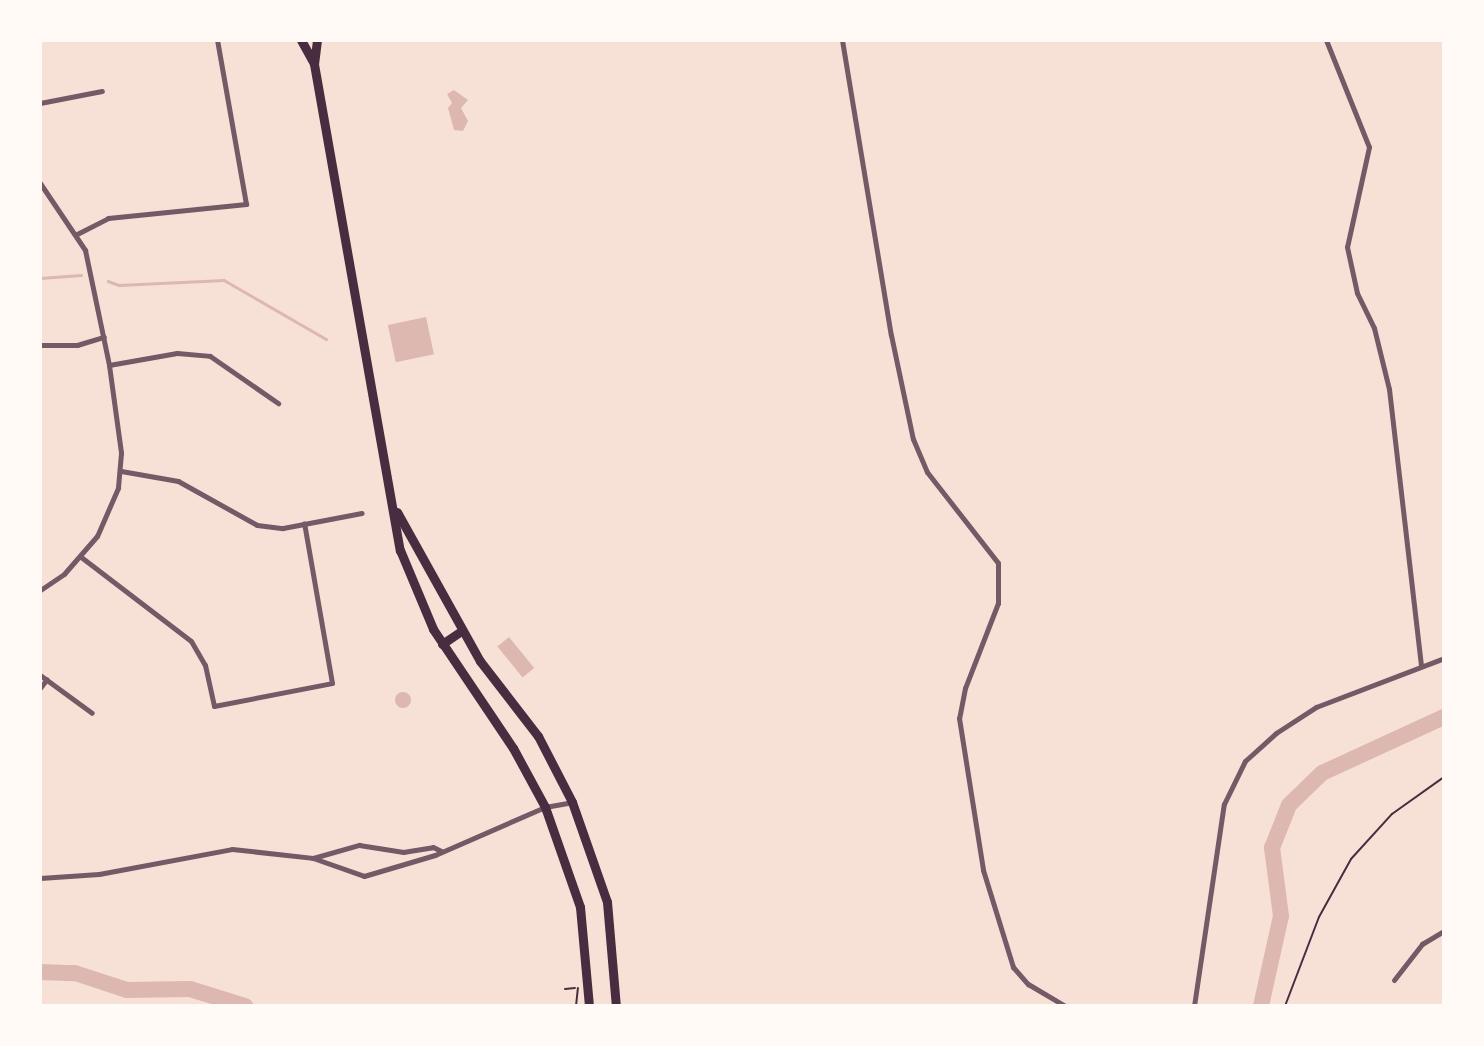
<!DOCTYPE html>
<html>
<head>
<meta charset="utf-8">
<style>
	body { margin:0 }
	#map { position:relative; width:1484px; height:1046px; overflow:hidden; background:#f7e1d7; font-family:Poppins,sans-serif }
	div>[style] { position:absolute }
	.water>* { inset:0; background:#dcb8b0; transform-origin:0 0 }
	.round { border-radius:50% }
	.stream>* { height:2.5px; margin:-1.25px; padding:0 1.25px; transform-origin:1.25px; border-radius:1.25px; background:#dcb8b0 }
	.river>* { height:16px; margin:-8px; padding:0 8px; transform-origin:8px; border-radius:8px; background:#dcb8b0 }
	.path>* { height:2px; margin:-1px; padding:0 1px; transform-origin:1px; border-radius:1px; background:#4a2c40 }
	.minor>* { height:5px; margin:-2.5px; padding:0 2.5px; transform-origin:2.5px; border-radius:2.5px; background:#755966 }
	.primary>* { height:9px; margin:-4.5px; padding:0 4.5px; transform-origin:4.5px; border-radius:4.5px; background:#4a2c40 }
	span { translate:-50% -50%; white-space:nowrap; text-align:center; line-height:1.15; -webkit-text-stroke:5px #fffaf5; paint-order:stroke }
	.frame { position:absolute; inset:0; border:42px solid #fffaf5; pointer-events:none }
</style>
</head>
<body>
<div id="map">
	<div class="water">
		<i style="clip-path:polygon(454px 90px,468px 100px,461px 108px,468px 121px,463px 131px,454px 130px,448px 108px,452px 103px,447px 94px)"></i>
		<i style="left:426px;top:317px;width:38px;height:39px;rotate:78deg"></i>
		<i style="left:509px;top:637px;width:40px;height:15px;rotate:51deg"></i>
		<i class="round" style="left:395px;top:692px;width:16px;height:16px"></i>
	</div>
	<div class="stream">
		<i style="left:40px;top:278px;width:41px;rotate:-4.2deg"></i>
		<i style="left:108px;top:281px;width:12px;rotate:20deg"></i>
		<i style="left:119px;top:285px;width:105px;rotate:-2.7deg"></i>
		<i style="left:224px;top:280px;width:118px;rotate:30deg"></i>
	</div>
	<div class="river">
		<i style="left:40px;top:972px;width:35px;rotate:2deg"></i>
		<i style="left:75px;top:973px;width:55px;rotate:18.1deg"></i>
		<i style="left:127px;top:990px;width:63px;rotate:-0.9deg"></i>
		<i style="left:190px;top:989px;width:58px;rotate:17.2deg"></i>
		<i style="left:1261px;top:1006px;width:92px;rotate:-77.5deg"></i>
		<i style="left:1281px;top:916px;width:69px;rotate:-97.5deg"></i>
		<i style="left:1272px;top:848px;width:46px;rotate:-68.4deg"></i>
		<i style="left:1289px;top:805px;width:46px;rotate:-44.1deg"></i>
		<i style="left:1322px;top:773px;width:134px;rotate:-24.7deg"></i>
	</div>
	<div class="path">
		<i style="left:565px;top:989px;width:10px;rotate:-6deg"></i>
		<i style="left:576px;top:1006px;width:18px;rotate:-84deg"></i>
		<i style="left:1285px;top:1006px;width:95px;rotate:-69.1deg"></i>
		<i style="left:1319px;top:917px;width:66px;rotate:-61.1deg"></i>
		<i style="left:1351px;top:859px;width:61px;rotate:-47.7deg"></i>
		<i style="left:1392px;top:814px;width:64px;rotate:-35.4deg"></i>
	</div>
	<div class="minor">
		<i style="left:842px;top:40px;width:299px;rotate:80.6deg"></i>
		<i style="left:891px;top:335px;width:106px;rotate:78.1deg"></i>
		<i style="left:913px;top:439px;width:36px;rotate:67deg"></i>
		<i style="left:927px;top:472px;width:115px;rotate:52deg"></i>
		<i style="left:998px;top:563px;width:40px;rotate:90deg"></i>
		<i style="left:998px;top:603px;width:91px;rotate:111.2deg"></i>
		<i style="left:965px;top:688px;width:31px;rotate:101deg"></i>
		<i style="left:959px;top:718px;width:154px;rotate:81deg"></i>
		<i style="left:983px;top:870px;width:102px;rotate:72.8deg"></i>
		<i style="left:1013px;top:967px;width:23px;rotate:49deg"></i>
		<i style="left:1028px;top:984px;width:43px;rotate:30.7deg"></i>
		<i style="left:1326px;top:40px;width:115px;rotate:68.1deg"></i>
		<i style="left:1369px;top:147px;width:102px;rotate:102.4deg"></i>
		<i style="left:1347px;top:247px;width:47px;rotate:77.7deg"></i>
		<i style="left:1357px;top:293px;width:39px;rotate:64deg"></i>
		<i style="left:1374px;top:328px;width:63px;rotate:76.2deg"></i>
		<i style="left:1389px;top:389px;width:279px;rotate:83.4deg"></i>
		<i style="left:40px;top:103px;width:63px;rotate:-11deg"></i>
		<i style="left:40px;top:183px;width:81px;rotate:56.1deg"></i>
		<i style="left:85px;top:250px;width:117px;rotate:78.2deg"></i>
		<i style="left:109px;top:365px;width:89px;rotate:82.2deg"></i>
		<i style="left:121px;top:453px;width:35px;rotate:95deg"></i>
		<i style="left:118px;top:488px;width:52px;rotate:113.6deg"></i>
		<i style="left:97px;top:536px;width:50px;rotate:131deg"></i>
		<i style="left:64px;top:574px;width:29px;rotate:146deg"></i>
		<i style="left:77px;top:234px;width:35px;rotate:-27deg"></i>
		<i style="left:108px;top:218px;width:139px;rotate:-5.8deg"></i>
		<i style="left:246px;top:204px;width:167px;rotate:-100deg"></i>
		<i style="left:40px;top:345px;width:37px"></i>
		<i style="left:77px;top:345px;width:28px;rotate:-17deg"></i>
		<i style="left:109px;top:365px;width:69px;rotate:-10deg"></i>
		<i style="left:177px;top:353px;width:33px;rotate:5deg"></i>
		<i style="left:210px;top:356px;width:83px;rotate:34.7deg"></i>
		<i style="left:121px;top:471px;width:58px;rotate:10deg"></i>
		<i style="left:178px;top:481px;width:90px;rotate:29.1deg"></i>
		<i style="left:257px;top:525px;width:26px;rotate:7deg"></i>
		<i style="left:283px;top:528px;width:80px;rotate:-10.8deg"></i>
		<i style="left:81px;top:557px;width:138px;rotate:37.4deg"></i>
		<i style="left:191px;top:641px;width:28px;rotate:60deg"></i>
		<i style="left:205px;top:665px;width:42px;rotate:77.6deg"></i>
		<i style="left:214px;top:706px;width:120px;rotate:-11deg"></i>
		<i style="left:332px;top:683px;width:162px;rotate:-99.9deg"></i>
		<i style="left:40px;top:675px;width:64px;rotate:36.2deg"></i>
		<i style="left:40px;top:688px;width:11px;rotate:-52deg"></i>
		<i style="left:313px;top:858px;width:48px;rotate:-15.8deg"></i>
		<i style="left:359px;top:845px;width:45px;rotate:9deg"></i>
		<i style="left:403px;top:852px;width:30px;rotate:-9deg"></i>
		<i style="left:433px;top:847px;width:9px;rotate:27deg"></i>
		<i style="left:40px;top:878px;width:59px;rotate:-3.9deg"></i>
		<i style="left:99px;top:874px;width:135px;rotate:-10.6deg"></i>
		<i style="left:232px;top:849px;width:81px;rotate:6.3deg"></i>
		<i style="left:313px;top:858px;width:54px;rotate:19.4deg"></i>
		<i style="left:364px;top:876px;width:74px;rotate:-16.5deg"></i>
		<i style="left:435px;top:855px;width:120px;rotate:-23.6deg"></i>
		<i style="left:545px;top:807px;width:27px;rotate:-10deg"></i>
		<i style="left:1394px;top:980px;width:46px;rotate:-52.1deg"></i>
		<i style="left:1422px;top:944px;width:26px;rotate:-31deg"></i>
		<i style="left:1194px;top:1006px;width:204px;rotate:-81.6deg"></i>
		<i style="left:1224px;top:804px;width:48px;rotate:-64deg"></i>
		<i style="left:1245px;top:761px;width:42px;rotate:-42.1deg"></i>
		<i style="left:1276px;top:733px;width:48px;rotate:-33deg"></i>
		<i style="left:1316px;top:707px;width:137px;rotate:-20.9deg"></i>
	</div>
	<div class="primary">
		<i style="left:301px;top:40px;width:26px;rotate:61deg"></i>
		<i style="left:317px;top:40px;width:24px;rotate:97deg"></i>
		<i style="left:314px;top:64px;width:494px;rotate:80deg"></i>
		<i style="left:400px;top:550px;width:86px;rotate:67.3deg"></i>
		<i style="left:433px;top:629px;width:143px;rotate:56.1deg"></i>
		<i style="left:513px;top:748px;width:67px;rotate:61.5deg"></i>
		<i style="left:545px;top:807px;width:106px;rotate:70.7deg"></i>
		<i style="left:580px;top:907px;width:99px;rotate:84.8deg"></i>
		<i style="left:397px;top:512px;width:171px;rotate:60.9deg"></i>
		<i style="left:480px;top:661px;width:95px;rotate:52.3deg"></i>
		<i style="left:538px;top:736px;width:74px;rotate:62.7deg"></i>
		<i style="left:572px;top:802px;width:106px;rotate:70.7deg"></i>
		<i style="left:607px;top:902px;width:104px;rotate:85.1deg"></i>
		<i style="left:442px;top:644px;width:23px;rotate:-34deg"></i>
	</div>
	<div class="frame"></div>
</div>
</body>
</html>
